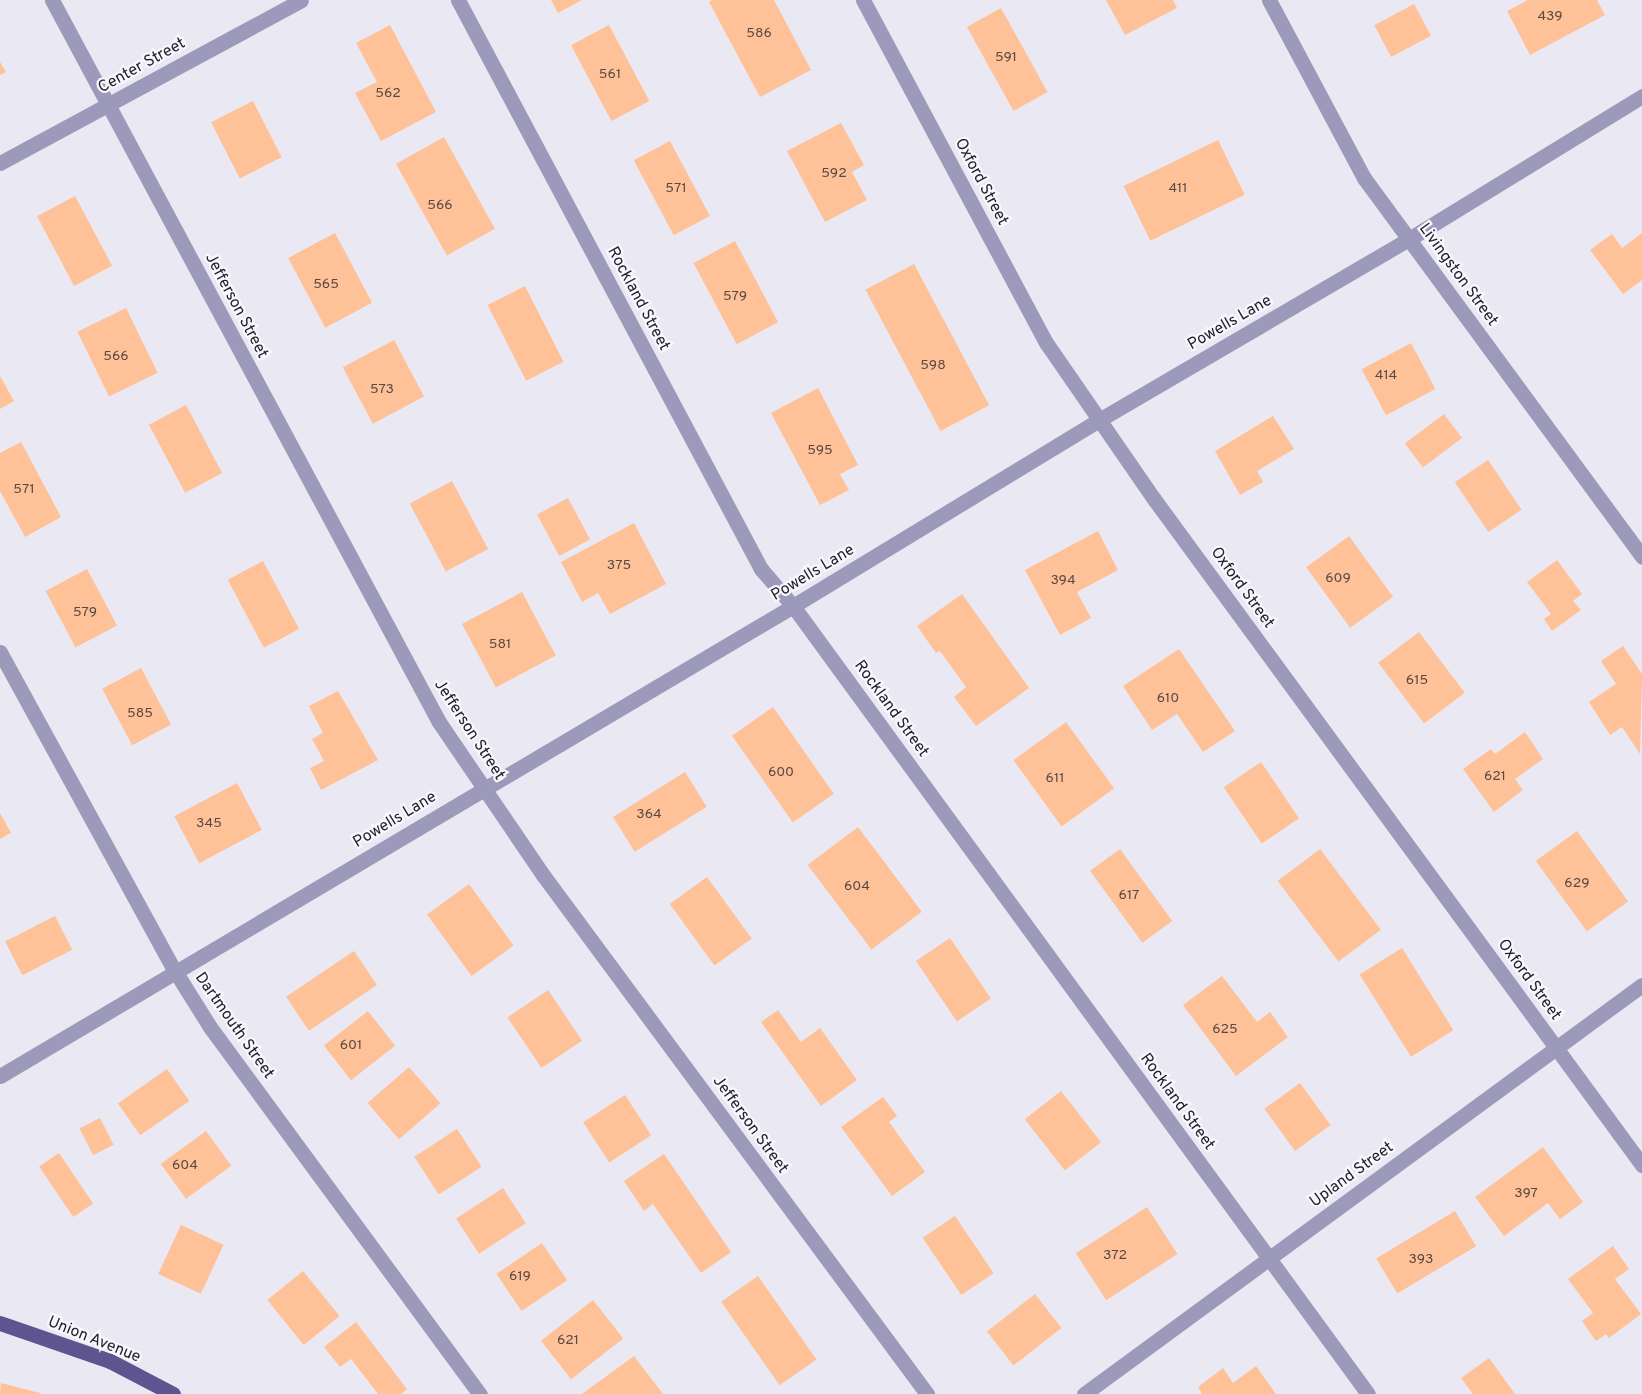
<!DOCTYPE html>
<html>
<head>
<meta charset="utf-8">
<style>
	body { margin:0 }
	#map { position:relative; width:1642px; height:1394px; overflow:hidden; background:#eae9f3; font-family:Overpass,sans-serif }
	div>[style] { position:absolute }
	.building>* { inset:0; background:#ffc198; transform-origin:0 0 }
	.minor>* { height:15px; margin:-7.5px; padding:0 7.5px; transform-origin:7.5px; border-radius:7.5px; background:#9c99bb }
	.major>* { height:15px; margin:-7.5px; padding:0 7.5px; transform-origin:7.5px; border-radius:7.5px; background:#5d5490 }
	span { translate:-50% -50%; white-space:nowrap; text-align:center; line-height:1.15; -webkit-text-stroke:4.5px #f7f7ff; paint-order:stroke }
	.number-label { font-size:14px; color:#594942 }
	.number-label span { -webkit-text-stroke-width:0 }
	.street-label { font-size:16px; color:#222125 }
</style>
</head>
<body>
<div id="map">
	<div class="building">
		<i style="clip-path:polygon(551px 0,582px 0,558px 13px)"></i>
		<i style="clip-path:polygon(712px 0,774px 0,811px 70px,760px 97px,709px 2px)"></i>
		<i style="clip-path:polygon(1106px 0,1173px 0,1177px 8px,1125px 35px)"></i>
		<i style="clip-path:polygon(1528px 0,1597px 0,1605px 15px,1530px 55px,1507px 11px)"></i>
		<i style="left:1414px;top:4px;width:36px;height:45px;rotate:62deg"></i>
		<i style="left:1001px;top:8px;width:96px;height:39px;rotate:61deg"></i>
		<i style="clip-path:polygon(390px 25px,436px 112px,381px 141px,355px 93px,377px 82px,356px 43px)"></i>
		<i style="left:609px;top:25px;width:86px;height:43px;rotate:62deg"></i>
		<i style="clip-path:polygon(0 62px,6px 72px,0 75px)"></i>
		<i style="left:253px;top:101px;width:63px;height:47px;rotate:63deg"></i>
		<i style="clip-path:polygon(841px 123px,864px 165px,852px 172px,867px 200px,825px 222px,787px 151px)"></i>
		<i style="left:444px;top:137px;width:105px;height:55px;rotate:61deg"></i>
		<i style="left:1218px;top:140px;width:61px;height:105px;rotate:64deg"></i>
		<i style="left:670px;top:141px;width:85px;height:41px;rotate:62deg"></i>
		<i style="left:75px;top:196px;width:79px;height:43px;rotate:62deg"></i>
		<i style="left:335px;top:233px;width:79px;height:53px;rotate:62deg"></i>
		<i style="clip-path:polygon(1642px 233px,1642px 280px,1623px 294px,1590px 250px,1612px 234px,1622px 248px)"></i>
		<i style="left:735px;top:241px;width:92px;height:47px;rotate:62deg"></i>
		<i style="left:914px;top:264px;width:160px;height:55px;rotate:62deg"></i>
		<i style="left:525px;top:286px;width:85px;height:42px;rotate:63deg"></i>
		<i style="left:126px;top:308px;width:72px;height:54px;rotate:64deg"></i>
		<i style="left:394px;top:340px;width:64px;height:58px;rotate:62deg"></i>
		<i style="left:1411px;top:343px;width:52px;height:56px;rotate:62deg"></i>
		<i style="clip-path:polygon(0 376px,14px 401px,0 409px)"></i>
		<i style="clip-path:polygon(818px 388px,858px 465px,840px 474px,849px 490px,820px 505px,771px 413px)"></i>
		<i style="left:186px;top:405px;width:77px;height:42px;rotate:62deg"></i>
		<i style="left:1444px;top:414px;width:30px;height:49px;rotate:53deg"></i>
		<i style="clip-path:polygon(1273px 416px,1294px 449px,1257px 471px,1263px 482px,1240px 495px,1215px 451px)"></i>
		<i style="clip-path:polygon(21px 442px,61px 517px,25px 537px,0 491px,0 453px)"></i>
		<i style="left:1488px;top:460px;width:60px;height:40px;rotate:56deg"></i>
		<i style="left:452px;top:481px;width:77px;height:48px;rotate:62deg"></i>
		<i style="left:568px;top:498px;width:47px;height:35px;rotate:62deg"></i>
		<i style="clip-path:polygon(634px 523px,666px 584px,610px 614px,598px 593px,582px 602px,561px 562px)"></i>
		<i style="clip-path:polygon(1098px 531px,1118px 570px,1077px 592px,1091px 618px,1060px 635px,1025px 570px)"></i>
		<i style="left:1349px;top:536px;width:75px;height:53px;rotate:54deg"></i>
		<i style="clip-path:polygon(1557px 560px,1582px 594px,1573px 601px,1581px 610px,1552px 631px,1544px 619px,1551px 614px,1527px 582px)"></i>
		<i style="left:263px;top:561px;width:77px;height:40px;rotate:62deg"></i>
		<i style="left:87px;top:569px;width:64px;height:47px;rotate:62deg"></i>
		<i style="left:522px;top:592px;width:72px;height:68px;rotate:62deg"></i>
		<i style="clip-path:polygon(962px 594px,1029px 688px,976px 726px,954px 697px,966px 687px,940px 651px,936px 653px,917px 626px)"></i>
		<i style="left:1419px;top:632px;width:76px;height:51px;rotate:53deg"></i>
		<i style="clip-path:polygon(1623px 646px,1642px 674px,1640px 754px,1622px 727px,1610px 735px,1589px 702px,1616px 684px,1601px 661px)"></i>
		<i style="clip-path:polygon(1179px 649px,1235px 731px,1203px 752px,1177px 714px,1152px 730px,1123px 686px)"></i>
		<i style="left:141px;top:668px;width:64px;height:44px;rotate:62deg"></i>
		<i style="clip-path:polygon(338px 691px,378px 760px,321px 790px,310px 768px,324px 761px,312px 739px,323px 733px,309px 706px)"></i>
		<i style="left:773px;top:707px;width:106px;height:50px;rotate:55deg"></i>
		<i style="left:1066px;top:722px;width:82px;height:65px;rotate:54deg"></i>
		<i style="clip-path:polygon(1525px 732px,1543px 759px,1515px 779px,1523px 790px,1494px 812px,1463px 769px,1491px 749px,1495px 754px)"></i>
		<i style="left:1261px;top:762px;width:68px;height:45px;rotate:56deg"></i>
		<i style="left:685px;top:772px;width:41px;height:85px;rotate:58deg"></i>
		<i style="left:237px;top:783px;width:53px;height:71px;rotate:62deg"></i>
		<i style="clip-path:polygon(0 813px,11px 833px,0 839px)"></i>
		<i style="left:858px;top:827px;width:106px;height:63px;rotate:53deg"></i>
		<i style="left:1577px;top:831px;width:87px;height:51px;rotate:54deg"></i>
		<i style="left:1120px;top:849px;width:89px;height:37px;rotate:54deg"></i>
		<i style="left:1320px;top:849px;width:101px;height:53px;rotate:53deg"></i>
		<i style="left:707px;top:877px;width:76px;height:46px;rotate:54deg"></i>
		<i style="left:469px;top:884px;width:76px;height:52px;rotate:54deg"></i>
		<i style="left:55px;top:916px;width:38px;height:56px;rotate:63deg"></i>
		<i style="left:950px;top:938px;width:73px;height:41px;rotate:56deg"></i>
		<i style="left:1402px;top:948px;width:97px;height:50px;rotate:58deg"></i>
		<i style="left:354px;top:951px;width:41px;height:82px;rotate:56deg"></i>
		<i style="clip-path:polygon(1222px 976px,1257px 1022px,1270px 1012px,1288px 1037px,1236px 1076px,1183px 1005px)"></i>
		<i style="left:548px;top:990px;width:61px;height:49px;rotate:56deg"></i>
		<i style="clip-path:polygon(778px 1010px,801px 1042px,820px 1028px,857px 1080px,821px 1106px,761px 1022px)"></i>
		<i style="left:368px;top:1011px;width:44px;height:56px;rotate:52deg"></i>
		<i style="left:409px;top:1067px;width:48px;height:55px;rotate:49deg"></i>
		<i style="left:167px;top:1069px;width:39px;height:60px;rotate:55deg"></i>
		<i style="left:1300px;top:1083px;width:52px;height:44px;rotate:54deg"></i>
		<i style="left:1061px;top:1091px;width:65px;height:46px;rotate:52deg"></i>
		<i style="left:625px;top:1095px;width:48px;height:50px;rotate:57deg"></i>
		<i style="clip-path:polygon(883px 1097px,897px 1116px,889px 1122px,925px 1172px,892px 1196px,841px 1127px)"></i>
		<i style="left:100px;top:1118px;width:30px;height:23px;rotate:63deg"></i>
		<i style="left:457px;top:1129px;width:45px;height:51px;rotate:57deg"></i>
		<i style="left:206px;top:1131px;width:43px;height:56px;rotate:54deg"></i>
		<i style="clip-path:polygon(1543px 1147px,1583px 1202px,1560px 1219px,1548px 1203px,1504px 1236px,1475px 1197px)"></i>
		<i style="left:59px;top:1153px;width:61px;height:24px;rotate:56deg"></i>
		<i style="clip-path:polygon(664px 1154px,731px 1252px,701px 1273px,653px 1204px,644px 1211px,624px 1181px)"></i>
		<i style="left:503px;top:1188px;width:42px;height:56px;rotate:57deg"></i>
		<i style="left:1147px;top:1207px;width:56px;height:85px;rotate:57deg"></i>
		<i style="left:1455px;top:1211px;width:41px;height:92px;rotate:59deg"></i>
		<i style="left:955px;top:1216px;width:69px;height:39px;rotate:56deg"></i>
		<i style="left:181px;top:1225px;width:47px;height:54px;rotate:25deg"></i>
		<i style="left:542px;top:1243px;width:45px;height:55px;rotate:56deg"></i>
		<i style="clip-path:polygon(1613px 1246px,1629px 1269px,1615px 1279px,1641px 1314px,1609px 1338px,1606px 1334px,1596px 1341px,1582px 1321px,1593px 1313px,1568px 1279px)"></i>
		<i style="left:303px;top:1271px;width:58px;height:46px;rotate:51deg"></i>
		<i style="left:758px;top:1276px;width:102px;height:45px;rotate:55deg"></i>
		<i style="left:1035px;top:1294px;width:43px;height:61px;rotate:52deg"></i>
		<i style="left:593px;top:1300px;width:49px;height:66px;rotate:52deg"></i>
		<i style="clip-path:polygon(356px 1322px,407px 1389px,401px 1394px,378px 1394px,351px 1359px,340px 1367px,324px 1347px)"></i>
		<i style="clip-path:polygon(634px 1356px,663px 1394px,582px 1394px)"></i>
		<i style="clip-path:polygon(1489px 1358px,1515px 1394px,1473px 1394px,1461px 1378px)"></i>
		<i style="clip-path:polygon(1256px 1366px,1276px 1394px,1202px 1394px,1198px 1387px,1223px 1368px,1233px 1383px)"></i>
		<i style="clip-path:polygon(1px 1383px,40px 1393px,40px 1394px,0 1394px)"></i>
	</div>
	<div class="minor">
		<i style="left:52px;top:0;width:819px;rotate:61.81deg"></i>
		<i style="left:439px;top:722px;width:185px;rotate:55.8deg"></i>
		<i style="left:543px;top:875px;width:646px;rotate:53.5deg"></i>
		<i style="left:458px;top:0;width:645px;rotate:61.96deg"></i>
		<i style="left:761px;top:569px;width:49px;rotate:49.1deg"></i>
		<i style="left:793px;top:606px;width:975px;rotate:53.88deg"></i>
		<i style="left:863px;top:0;width:390px;rotate:61.9deg"></i>
		<i style="left:1047px;top:344px;width:188px;rotate:55.4deg"></i>
		<i style="left:1154px;top:499px;width:826px;rotate:53.77deg"></i>
		<i style="left:1269px;top:0;width:202px;rotate:61.9deg"></i>
		<i style="left:1364px;top:178px;width:470px;rotate:53.7deg"></i>
		<i style="left:0;top:163px;width:342px;rotate:-28.4deg"></i>
		<i style="left:0;top:652px;width:364px;rotate:61.3deg"></i>
		<i style="left:175px;top:971px;width:66px;rotate:58deg"></i>
		<i style="left:210px;top:1027px;width:456px;rotate:53.7deg"></i>
		<i style="left:0;top:1076px;width:922px;rotate:-30.65deg"></i>
		<i style="left:793px;top:606px;width:358px;rotate:-31.3deg"></i>
		<i style="left:1099px;top:420px;width:359px;rotate:-30.3deg"></i>
		<i style="left:1409px;top:239px;width:273px;rotate:-31.5deg"></i>
		<i style="left:1084px;top:1394px;width:692px;rotate:-36.24deg"></i>
	</div>
	<div class="major">
		<i style="left:0;top:1323px;width:116px;rotate:19.1deg"></i>
		<i style="left:110px;top:1361px;width:71px;rotate:27.6deg"></i>
	</div>
	<div class="number-label">
		<span style="left:1550px;top:17px">439</span>
		<span style="left:759px;top:34px">586</span>
		<span style="left:1006px;top:58px">591</span>
		<span style="left:610px;top:75px">561</span>
		<span style="left:388px;top:94px">562</span>
		<span style="left:834px;top:174px">592</span>
		<span style="left:676px;top:189px">571</span>
		<span style="left:1178px;top:189px">411</span>
		<span style="left:440px;top:206px">566</span>
		<span style="left:326px;top:285px">565</span>
		<span style="left:735px;top:297px">579</span>
		<span style="left:116px;top:357px">566</span>
		<span style="left:933px;top:366px">598</span>
		<span style="left:1386px;top:376px">414</span>
		<span style="left:382px;top:390px">573</span>
		<span style="left:820px;top:451px">595</span>
		<span style="left:24px;top:490px">571</span>
		<span style="left:619px;top:566px">375</span>
		<span style="left:1338px;top:579px">609</span>
		<span style="left:1063px;top:581px">394</span>
		<span style="left:85px;top:613px">579</span>
		<span style="left:500px;top:645px">581</span>
		<span style="left:1417px;top:681px">615</span>
		<span style="left:1168px;top:699px">610</span>
		<span style="left:140px;top:714px">585</span>
		<span style="left:781px;top:773px">600</span>
		<span style="left:1495px;top:777px">621</span>
		<span style="left:1055px;top:779px">611</span>
		<span style="left:649px;top:815px">364</span>
		<span style="left:209px;top:824px">345</span>
		<span style="left:1577px;top:884px">629</span>
		<span style="left:857px;top:887px">604</span>
		<span style="left:1129px;top:896px">617</span>
		<span style="left:1225px;top:1030px">625</span>
		<span style="left:351px;top:1046px">601</span>
		<span style="left:185px;top:1166px">604</span>
		<span style="left:1526px;top:1194px">397</span>
		<span style="left:1115px;top:1256px">372</span>
		<span style="left:1421px;top:1260px">393</span>
		<span style="left:520px;top:1277px">619</span>
		<span style="left:568px;top:1341px">621</span>
	</div>
	<div class="street-label">
		<span style="left:142px;top:66px;rotate:-29deg">Center Street</span>
		<span style="left:981px;top:182px;rotate:62deg">Oxford Street</span>
		<span style="left:1458px;top:275px;rotate:54deg">Livingston Street</span>
		<span style="left:638px;top:299px;rotate:62deg">Rockland Street</span>
		<span style="left:236px;top:306px;rotate:62deg">Jefferson Street</span>
		<span style="left:1230px;top:323px;rotate:-30deg">Powells Lane</span>
		<span style="left:813px;top:573px;rotate:-31deg">Powells Lane</span>
		<span style="left:1242px;top:588px;rotate:54deg">Oxford Street</span>
		<span style="left:891px;top:709px;rotate:54deg">Rockland Street</span>
		<span style="left:469px;top:730px;rotate:57deg">Jefferson Street</span>
		<span style="left:395px;top:820px;rotate:-31deg">Powells Lane</span>
		<span style="left:1529px;top:980px;rotate:54deg">Oxford Street</span>
		<span style="left:234px;top:1026px;rotate:55deg">Dartmouth Street</span>
		<span style="left:1177px;top:1102px;rotate:54deg">Rockland Street</span>
		<span style="left:750px;top:1125px;rotate:54deg">Jefferson Street</span>
		<span style="left:1352px;top:1175px;rotate:-36deg">Upland Street</span>
		<span style="left:94px;top:1340px;rotate:22deg">Union Avenue</span>
	</div>
</div>
</body>
</html>
